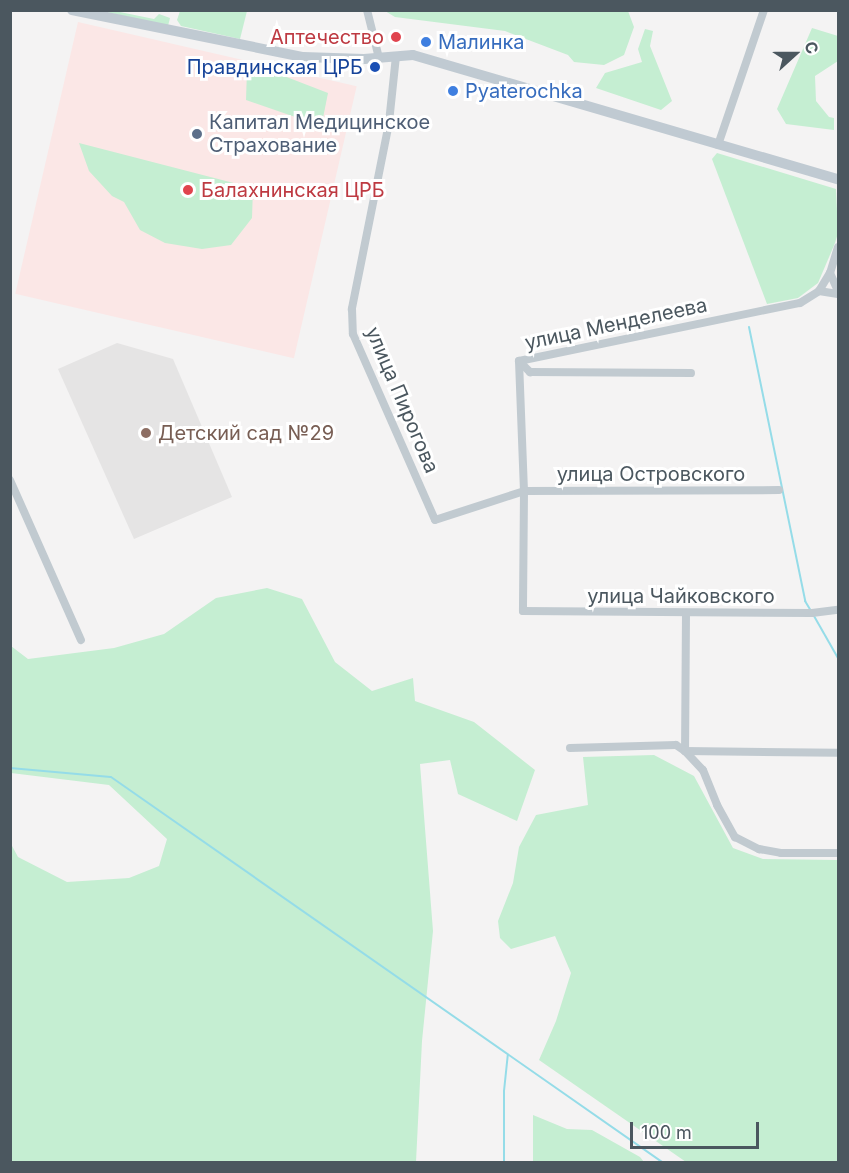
<!DOCTYPE html>
<html>
<head>
<meta charset="utf-8">
<style>
	body { margin:0 }
	#map { position:relative; width:849px; height:1173px; overflow:hidden; background:#f4f3f3; font-family:Inter,sans-serif }
	div>[style] { position:absolute }
	.education>* { inset:0; background:#e5e4e4 }
	.medical>* { inset:0; background:#fbe7e6; transform-origin:0 0 }
	.green>* { inset:0; background:#c5eed2 }
	.stream>* { height:2px; margin:-1px; padding:0 1px; transform-origin:1px; border-radius:1px; background:#95dce8 }
	.street>* { height:8px; margin:-4px; padding:0 4px; transform-origin:4px; border-radius:4px; background:#c1cad0 }
	.secondary>* { height:10px; margin:-5px; padding:0 5px; transform-origin:5px; border-radius:5px; background:#c0cad2 }
	.dots>* { width:16px; height:16px; translate:-50% -50%; box-sizing:border-box; border:3px solid #fff; border-radius:50% }
	span { translate:-50% -50%; white-space:nowrap; text-align:center; line-height:1.15; -webkit-text-stroke:6px #fff; paint-order:stroke }
	.health-label { font-size:20px; color:#be3a42 }
	.right { translate:-100% -50%; text-align:right }
	.left { translate:0 -50%; text-align:left }
	.shop-label { font-size:20px; color:#366cbe }
	.transit-label { font-size:20px; color:#164399 }
	.service-label { font-size:20px; color:#4e5e75 }
	.street-label { font-size:20px; color:#4b575f }
	.education-label { font-size:20px; color:#785e54 }
	.frame { position:absolute; inset:0; border:12px solid #4b575f; pointer-events:none }
	.north { position:absolute; left:765px; top:24px; width:60px; height:60px; -webkit-text-stroke:4px #fff; paint-order:stroke; rotate:69deg; font-size:16px; font-weight:700; line-height:24px; text-align:center; color:#4b575f }
	.north::after { content:''; display:block; margin:auto; width:21px; height:27px; background:#4b575f; clip-path:polygon(50% 0,100% 100%,50% 72%,0 100%) }
	.scale { position:absolute; left:630px; top:1122px; width:129px; height:27px; box-sizing:border-box; border:3px solid #4b575f; border-top:0; padding-left:8px; font-size:18px; line-height:21px; white-space:nowrap; color:#4b575f; -webkit-text-stroke:4px #fff; paint-order:stroke }
</style>
</head>
<body>
<div id="map">
	<div class="education">
		<i style="clip-path:polygon(117px 343px,173px 359px,232px 497px,134px 539px,58px 369px)"></i>
	</div>
	<div class="medical">
		<i style="left:78px;top:22px;width:286px;height:279px;rotate:13deg"></i>
	</div>
	<div class="green">
		<i style="clip-path:polygon(102px 11px,115px 11px,154px 19px,159px 14px,170px 18px,168px 26px)"></i>
		<i style="clip-path:polygon(180px 11px,247px 11px,240px 39px,181px 26px,177px 20px)"></i>
		<i style="clip-path:polygon(385px 11px,628px 11px,634px 27px,624px 55px,604px 65px,574px 62px,568px 55px,505px 31px,395px 17px)"></i>
		<i style="clip-path:polygon(812px 28px,838px 36px,838px 61px,815px 76px,816px 101px,829px 117px,834px 118px,834px 130px,786px 124px,777px 109px)"></i>
		<i style="clip-path:polygon(645px 29px,653px 31px,650px 46px,672px 101px,661px 110px,596px 88px,605px 73px,642px 62px,638px 49px)"></i>
		<i style="clip-path:polygon(247px 70px,284px 76px,328px 93px,323px 118px,298px 118px,246px 100px)"></i>
		<i style="clip-path:polygon(79px 143px,253px 188px,252px 218px,231px 245px,202px 249px,165px 243px,140px 230px,124px 202px,112px 196px,89px 171px)"></i>
		<i style="clip-path:polygon(717px 153px,836px 189px,838px 233px,835px 243px,818px 283px,798px 298px,767px 304px,712px 159px)"></i>
		<i style="clip-path:polygon(267px 588px,302px 599px,335px 662px,372px 691px,413px 678px,415px 701px,474px 722px,535px 770px,517px 821px,458px 794px,450px 760px,420px 764px,433px 931px,422px 1041px,416px 1162px,11px 1162px,11px 844px,18px 857px,67px 882px,129px 878px,159px 866px,167px 839px,109px 785px,11px 773px,11px 646px,28px 659px,114px 648px,164px 634px,216px 598px)"></i>
		<i style="clip-path:polygon(654px 755px,694px 776px,733px 848px,763px 859px,838px 860px,838px 1162px,686px 1162px,539px 1060px,556px 1021px,571px 973px,555px 936px,511px 949px,500px 938px,498px 921px,513px 883px,519px 847px,536px 815px,588px 805px,583px 757px)"></i>
		<i style="clip-path:polygon(533px 1115px,567px 1129px,592px 1130px,640px 1157px,644px 1162px,533px 1162px)"></i>
	</div>
	<div class="stream">
		<i style="left:749px;top:327px;width:280px;rotate:78.4deg"></i>
		<i style="left:805px;top:601px;width:12px;rotate:59deg"></i>
		<i style="left:814px;top:616px;width:48px;rotate:60.3deg"></i>
		<i style="left:10px;top:768px;width:101px;rotate:5.1deg"></i>
		<i style="left:111px;top:777px;width:672px;rotate:34.94deg"></i>
		<i style="left:504px;top:1162px;width:71px;rotate:-90deg"></i>
		<i style="left:504px;top:1091px;width:36px;rotate:-84deg"></i>
	</div>
	<div class="street">
		<i style="left:367px;top:10px;width:49px;rotate:76deg"></i>
		<i style="left:396px;top:56px;width:67px;rotate:96deg"></i>
		<i style="left:389px;top:123px;width:190px;rotate:101.3deg"></i>
		<i style="left:352px;top:309px;width:25px;rotate:88deg"></i>
		<i style="left:353px;top:334px;width:203px;rotate:66.2deg"></i>
		<i style="left:435px;top:520px;width:94px;rotate:-18deg"></i>
		<i style="left:524px;top:491px;width:255px;rotate:-0.2deg"></i>
		<i style="left:718px;top:145px;width:143px;rotate:-71.2deg"></i>
		<i style="left:838px;top:247px;width:27px;rotate:107deg"></i>
		<i style="left:830px;top:273px;width:20px;rotate:66deg"></i>
		<i style="left:819px;top:291px;width:19px;rotate:9deg"></i>
		<i style="left:519px;top:361px;width:130px;rotate:87.8deg"></i>
		<i style="left:524px;top:491px;width:120px;rotate:90.5deg"></i>
		<i style="left:523px;top:611px;width:289px;rotate:0.4deg"></i>
		<i style="left:812px;top:613px;width:26px;rotate:-7deg"></i>
		<i style="left:519px;top:361px;width:287px;rotate:-11.7deg"></i>
		<i style="left:800px;top:303px;width:22px;rotate:-32deg"></i>
		<i style="left:819px;top:291px;width:21px;rotate:-59deg"></i>
		<i style="left:519px;top:361px;width:16px;rotate:45deg"></i>
		<i style="left:530px;top:372px;width:161px;rotate:0.4deg"></i>
		<i style="left:10px;top:480px;width:175px;rotate:66.1deg"></i>
		<i style="left:686px;top:613px;width:138px;rotate:90.4deg"></i>
		<i style="left:685px;top:751px;width:26px;rotate:47deg"></i>
		<i style="left:703px;top:770px;width:38px;rotate:68deg"></i>
		<i style="left:717px;top:805px;width:37px;rotate:61deg"></i>
		<i style="left:735px;top:837px;width:27px;rotate:27deg"></i>
		<i style="left:759px;top:849px;width:22px;rotate:10deg"></i>
		<i style="left:781px;top:853px;width:57px"></i>
		<i style="left:570px;top:748px;width:106px;rotate:-1.6deg"></i>
		<i style="left:676px;top:745px;width:11px;rotate:34deg"></i>
		<i style="left:685px;top:751px;width:153px;rotate:0.7deg"></i>
	</div>
	<div class="secondary">
		<i style="left:72px;top:10px;width:236px;rotate:11.5deg"></i>
		<i style="left:303px;top:57px;width:61px;rotate:1.9deg"></i>
		<i style="left:364px;top:59px;width:49px;rotate:-4.7deg"></i>
		<i style="left:413px;top:55px;width:443px;rotate:16.3deg"></i>
	</div>
	<div class="dots">
		<i style="left:396px;top:37px;background:#e0444e"></i>
		<i style="left:426px;top:42px;background:#3f7fe0"></i>
		<i style="left:375px;top:67px;background:#1a4fb4"></i>
		<i style="left:453px;top:91px;background:#3f7fe0"></i>
		<i style="left:197px;top:134px;background:#5c6f8a"></i>
		<i style="left:188px;top:190px;background:#e0444e"></i>
		<i style="left:146px;top:433px;background:#8d6e63"></i>
	</div>
	<div class="health-label">
		<span class="right" style="left:384px;top:37px">Аптечество</span>
		<span class="left" style="left:201px;top:190px">Балахнинская ЦРБ</span>
	</div>
	<div class="shop-label">
		<span class="left" style="left:438px;top:42px">Малинка</span>
		<span class="left" style="left:465px;top:91px">Pyaterochka</span>
	</div>
	<div class="transit-label">
		<span class="right" style="left:363px;top:67px">Правдинская ЦРБ</span>
	</div>
	<div class="service-label">
		<span class="left" style="left:209px;top:134px">Капитал Медицинское<br>Страхование</span>
	</div>
	<div class="street-label">
		<span style="left:616px;top:324px;rotate:-12deg">улица Менделеева</span>
		<span style="left:402px;top:400px;rotate:67deg">улица Пирогова</span>
		<span style="left:651px;top:474px">улица Островского</span>
		<span style="left:681px;top:596px">улица Чайковского</span>
	</div>
	<div class="education-label">
		<span class="left" style="left:158px;top:433px">Детский сад №29</span>
	</div>
	<div class="frame"></div>
	<div class="north">С</div>
	<div class="scale">100 m</div>
</div>
</body>
</html>
